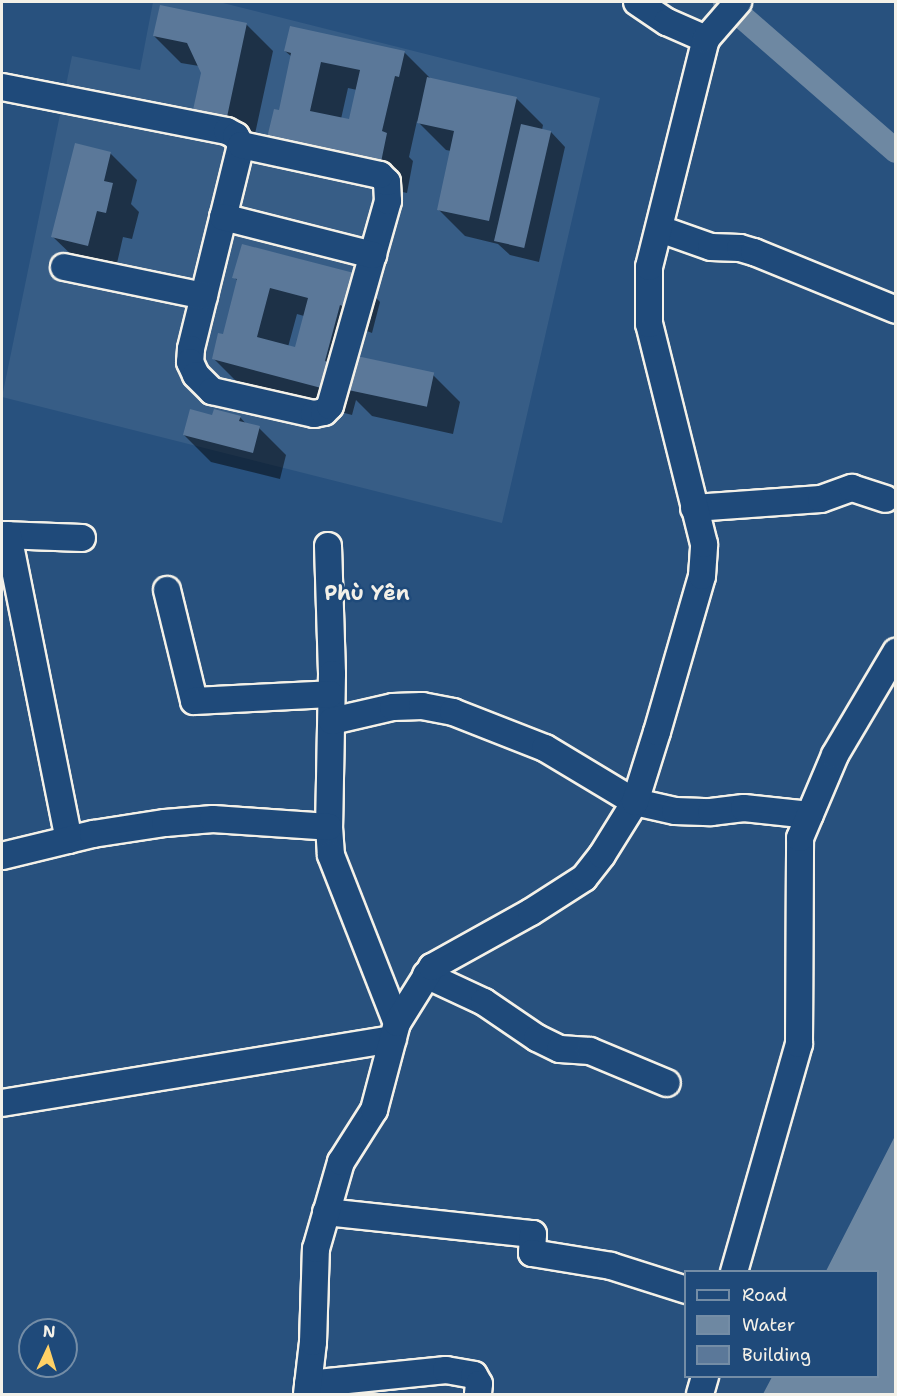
<!DOCTYPE html>
<html>
<head>
<meta charset="utf-8">
<style>
	body { margin:0 }
	#map { position:relative; width:897px; height:1396px; overflow:hidden; background:#28517e; font-family:"Shantell Sans",sans-serif }
	div>[style] { position:absolute }
	.built>* { inset:0; background:#375d86 }
	.water>* { inset:0; background:#6e88a2 }
	.shadow>* { inset:0; background:#0007 }
	.canal>* { height:24px; margin:-12px; padding:0 12px; transform-origin:12px; border-radius:12px; background:#6e88a2 }
	.building>* { inset:0; background:#5b7899; transform-origin:0 0 }
	.roads { filter:drop-shadow(2px 0 #f4f1e8) drop-shadow(-2px 0 #f4f1e8) drop-shadow(0 2px #f4f1e8) drop-shadow(0 -2px #f4f1e8) }
	.minor>* { height:26px; margin:-13px; padding:0 13px; transform-origin:13px; border-radius:13px; background:#1f4a7a }
	span { translate:-50% -50%; white-space:nowrap; text-align:center; line-height:1.15; -webkit-text-stroke:5px #1f4a7a; paint-order:stroke }
	.quarter-label { font-size:21px; color:#f4f1e8; font-weight:700 }
	.frame { position:absolute; inset:0; border:3px solid #f4f1e8; pointer-events:none }
	.legend { position:absolute; left:684px; top:1270px; width:195px; height:108px; box-sizing:border-box; background:#1f4a7a; border:2px solid #748da6; margin:0; padding:8px 10px; list-style:none; font-size:18px; color:#f4f1e8 }
	.legend li { display:flex; align-items:center; gap:12px; height:30px }
	.legend b { width:30px; border:2px solid #748da6 }
	.north { position:absolute; left:18px; top:1318px; width:60px; height:60px; box-sizing:border-box; background:#1f4a7a; border:2px solid #748da6; border-radius:50%; rotate:4deg; font-size:16px; font-weight:700; line-height:24px; text-align:center; color:#f4f1e8 }
	.north::after { content:''; display:block; margin:auto; width:21px; height:27px; background:#ffd166; clip-path:polygon(50% 0,100% 100%,50% 72%,0 100%) }
</style>
</head>
<body>
<div id="map">
	<div class="built">
		<i style="clip-path:polygon(153px 2px,219px 2px,600px 98px,502px 523px,2px 397px,72px 56px,140px 70px)"></i>
	</div>
	<div class="water">
		<i style="clip-path:polygon(895px 1136px,895px 1394px,763px 1394px,772px 1377px,878px 1376px,878px 1272px,826px 1271px)"></i>
	</div>
	<div class="shadow">
		<i style="clip-path:polygon(246px 24px,273px 51px,253px 143px,222px 137px,195px 110px,202px 73px,199px 66px,181px 63px,154px 36px)"></i>
		<i style="clip-path:polygon(evenodd,285px 51px,404px 52px,431px 79px,516px 98px,543px 125px,542px 130px,551px 132px,565px 147px,539px 262px,510px 255px,498px 244px,465px 236px,438px 209px,451px 151px,446px 150px,417px 121px,409px 157px,413px 161px,407px 193px,295px 169px,280px 111px,292px 57px,285px 51px,348px 88px,357px 90px,350px 121px,341px 119px,348px 88px)"></i>
		<i style="clip-path:polygon(110px 153px,137px 180px,131px 204px,139px 212px,132px 239px,123px 237px,115px 272px,80px 263px,53px 237px)"></i>
		<i style="clip-path:polygon(evenodd,353px 275px,380px 302px,372px 333px,367px 331px,359px 358px,433px 375px,460px 402px,453px 434px,372px 416px,356px 400px,352px 415px,240px 385px,213px 358px,224px 336px,238px 281px,234px 277px,353px 275px,297px 314px,304px 316px,296px 349px,288px 347px,297px 314px)"></i>
		<i style="clip-path:polygon(213px 416px,240px 417px,247px 425px,259px 428px,286px 455px,280px 479px,211px 462px,184px 435px)"></i>
	</div>
	<div class="canal">
		<i style="left:725px;top:2px;width:227px;rotate:41.1deg"></i>
	</div>
	<div class="building">
		<i style="clip-path:polygon(160px 5px,247px 23px,227px 117px,193px 110px,201px 73px,187px 43px,153px 36px)"></i>
		<i style="clip-path:polygon(evenodd,290px 26px,405px 51px,399px 77px,395px 76px,382px 131px,387px 133px,380px 167px,266px 142px,274px 109px,279px 110px,291px 53px,284px 51px,290px 26px,321px 62px,360px 70px,349px 119px,310px 111px,321px 62px)"></i>
		<i style="clip-path:polygon(427px 77px,517px 97px,489px 221px,437px 210px,454px 131px,417px 123px)"></i>
		<i style="left:521px;top:124px;width:31px;height:120px;rotate:13deg"></i>
		<i style="clip-path:polygon(75px 143px,111px 152px,104px 181px,113px 183px,106px 213px,97px 211px,88px 246px,51px 237px)"></i>
		<i style="clip-path:polygon(evenodd,242px 244px,354px 273px,345px 307px,340px 305px,325px 361px,332px 364px,325px 389px,212px 359px,218px 333px,223px 334px,237px 279px,232px 278px,242px 244px,270px 288px,308px 298px,295px 347px,257px 337px,270px 288px)"></i>
		<i style="left:352px;top:355px;width:84px;height:35px;rotate:12deg"></i>
		<i style="clip-path:polygon(190px 409px,212px 415px,214px 409px,241px 416px,239px 421px,260px 426px,253px 453px,183px 435px)"></i>
	</div>
	<div class="roads">
		<div class="minor">
			<i style="left:637px;top:2px;width:36px;rotate:34deg"></i>
			<i style="left:667px;top:22px;width:43px;rotate:23.6deg"></i>
			<i style="left:2px;top:87px;width:229px;rotate:11.1deg"></i>
			<i style="left:227px;top:131px;width:10px;rotate:29deg"></i>
			<i style="left:236px;top:136px;width:10px;rotate:61deg"></i>
			<i style="left:241px;top:145px;width:210px;rotate:103.8deg"></i>
			<i style="left:191px;top:349px;width:13px;rotate:94deg"></i>
			<i style="left:190px;top:362px;width:14px;rotate:65deg"></i>
			<i style="left:196px;top:375px;width:23px;rotate:45deg"></i>
			<i style="left:212px;top:391px;width:105px;rotate:12.7deg"></i>
			<i style="left:314px;top:414px;width:10px;rotate:-11deg"></i>
			<i style="left:324px;top:412px;width:8px;rotate:-45deg"></i>
			<i style="left:330px;top:406px;width:213px;rotate:-74.2deg"></i>
			<i style="left:388px;top:201px;width:19px;rotate:-93deg"></i>
			<i style="left:387px;top:182px;width:10px;rotate:-135deg"></i>
			<i style="left:380px;top:175px;width:142px;rotate:-167.8deg"></i>
			<i style="left:223px;top:217px;width:155px;rotate:14.2deg"></i>
			<i style="left:660px;top:229px;width:54px;rotate:19.4deg"></i>
			<i style="left:711px;top:247px;width:29px;rotate:2deg"></i>
			<i style="left:740px;top:248px;width:15px;rotate:16deg"></i>
			<i style="left:754px;top:252px;width:153px;rotate:22.2deg"></i>
			<i style="left:64px;top:267px;width:143px;rotate:11.7deg"></i>
			<i style="left:694px;top:508px;width:127px;rotate:-4.1deg"></i>
			<i style="left:821px;top:499px;width:33px;rotate:-20deg"></i>
			<i style="left:852px;top:488px;width:35px;rotate:18deg"></i>
			<i style="left:2px;top:535px;width:80px;rotate:2.1deg"></i>
			<i style="left:8px;top:535px;width:311px;rotate:78.7deg"></i>
			<i style="left:328px;top:546px;width:128px;rotate:88.2deg"></i>
			<i style="left:332px;top:674px;width:153px;rotate:91.1deg"></i>
			<i style="left:329px;top:827px;width:28px;rotate:86deg"></i>
			<i style="left:331px;top:855px;width:180px;rotate:68.6deg"></i>
			<i style="left:167px;top:590px;width:114px;rotate:76.3deg"></i>
			<i style="left:194px;top:701px;width:136px;rotate:-2.9deg"></i>
			<i style="left:332px;top:721px;width:63px;rotate:-12.9deg"></i>
			<i style="left:393px;top:707px;width:29px;rotate:-2deg"></i>
			<i style="left:422px;top:706px;width:32px;rotate:11deg"></i>
			<i style="left:453px;top:712px;width:99px;rotate:21.4deg"></i>
			<i style="left:545px;top:748px;width:105px;rotate:31deg"></i>
			<i style="left:635px;top:802px;width:41px;rotate:12.7deg"></i>
			<i style="left:675px;top:811px;width:36px;rotate:2deg"></i>
			<i style="left:711px;top:812px;width:33px;rotate:-7deg"></i>
			<i style="left:744px;top:808px;width:66px;rotate:6.1deg"></i>
			<i style="left:2px;top:856px;width:94px;rotate:-13.6deg"></i>
			<i style="left:93px;top:834px;width:73px;rotate:-8.7deg"></i>
			<i style="left:165px;top:823px;width:48px;rotate:-4.8deg"></i>
			<i style="left:213px;top:819px;width:116px;rotate:3.9deg"></i>
			<i style="left:426px;top:975px;width:64px;rotate:25deg"></i>
			<i style="left:484px;top:1002px;width:64px;rotate:34.2deg"></i>
			<i style="left:537px;top:1038px;width:25px;rotate:26deg"></i>
			<i style="left:560px;top:1049px;width:30px;rotate:4deg"></i>
			<i style="left:590px;top:1051px;width:83px;rotate:22.6deg"></i>
			<i style="left:2px;top:1103px;width:396px;rotate:-9.3deg"></i>
			<i style="left:326px;top:1212px;width:208px;rotate:6.1deg"></i>
			<i style="left:533px;top:1234px;width:19px;rotate:93deg"></i>
			<i style="left:532px;top:1253px;width:80px;rotate:9.3deg"></i>
			<i style="left:611px;top:1266px;width:79px;rotate:17.7deg"></i>
			<i style="left:734px;top:1272px;width:237px;rotate:-74.1deg"></i>
			<i style="left:799px;top:1044px;width:206px;rotate:-89.7deg"></i>
			<i style="left:800px;top:838px;width:90px;rotate:-67.1deg"></i>
			<i style="left:835px;top:755px;width:120px;rotate:-59.4deg"></i>
			<i style="left:308px;top:1384px;width:139px;rotate:-5.8deg"></i>
			<i style="left:446px;top:1370px;width:28px;rotate:10deg"></i>
			<i style="left:474px;top:1375px;width:10px;rotate:61deg"></i>
			<i style="left:479px;top:1384px;width:10px;rotate:96deg"></i>
			<i style="left:307px;top:1394px;width:52px;rotate:-83.4deg"></i>
			<i style="left:313px;top:1342px;width:93px;rotate:-88.2deg"></i>
			<i style="left:316px;top:1249px;width:91px;rotate:-74deg"></i>
			<i style="left:341px;top:1162px;width:62px;rotate:-57.6deg"></i>
			<i style="left:374px;top:1110px;width:90px;rotate:-75.2deg"></i>
			<i style="left:397px;top:1023px;width:66px;rotate:-58deg"></i>
			<i style="left:432px;top:967px;width:113px;rotate:-29.1deg"></i>
			<i style="left:531px;top:912px;width:63px;rotate:-32.7deg"></i>
			<i style="left:584px;top:878px;width:29px;rotate:-52deg"></i>
			<i style="left:602px;top:855px;width:62px;rotate:-58.1deg"></i>
			<i style="left:635px;top:802px;width:73px;rotate:-72.6deg"></i>
			<i style="left:657px;top:732px;width:162px;rotate:-73.9deg"></i>
			<i style="left:702px;top:576px;width:32px;rotate:-86deg"></i>
			<i style="left:704px;top:544px;width:227px;rotate:-104deg"></i>
			<i style="left:649px;top:324px;width:57px;rotate:-90deg"></i>
			<i style="left:649px;top:267px;width:235px;rotate:-76deg"></i>
			<i style="left:706px;top:39px;width:49px;rotate:-49.1deg"></i>
			<i style="left:700px;top:1394px;width:19px;rotate:-74deg"></i>
		</div>
	</div>
	<div class="quarter-label">
		<span style="left:367px;top:593px">Phù Yên</span>
	</div>
	<div class="frame"></div>
	<ul class="legend">
	<li><b style="height:8px;background:#1f4a7a"></b>Road</li>
	<li><b style="height:16px;background:#6e88a2"></b>Water</li>
	<li><b style="height:16px;background:#5b7899"></b>Building</li>
	</ul>
	<div class="north">N</div>
</div>
</body>
</html>
